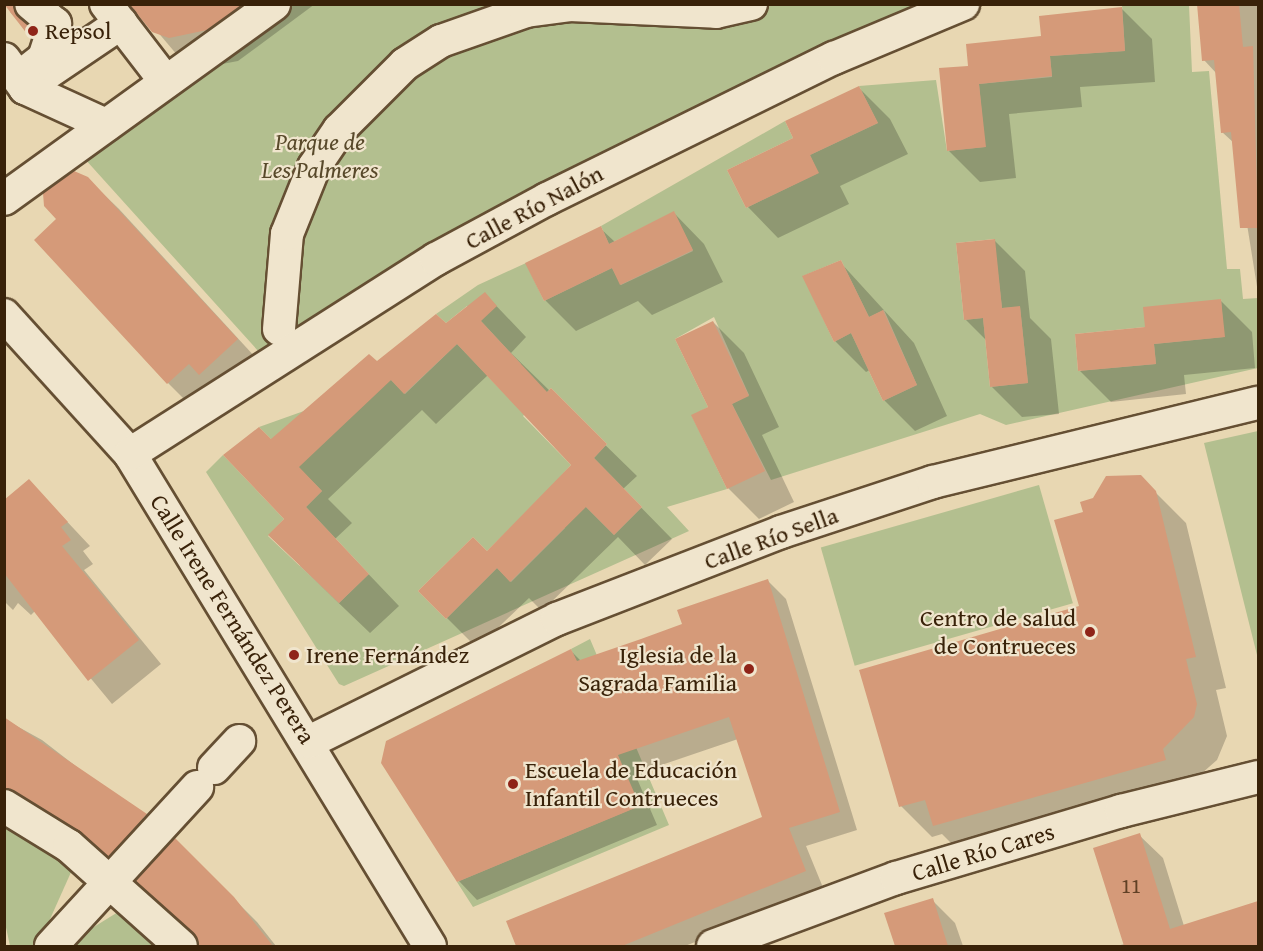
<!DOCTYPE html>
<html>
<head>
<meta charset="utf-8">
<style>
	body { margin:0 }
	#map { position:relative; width:1263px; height:951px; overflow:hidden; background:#e8d7b2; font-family:"Gentium Book Plus",serif }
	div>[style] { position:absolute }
	.green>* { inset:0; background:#b3bf8f; transform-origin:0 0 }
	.shadow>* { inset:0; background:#0003 }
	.building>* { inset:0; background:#d59a79 }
	.roads { filter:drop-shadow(2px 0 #654f33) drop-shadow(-2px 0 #654f33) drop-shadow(0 2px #654f33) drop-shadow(0 -2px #654f33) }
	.minor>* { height:32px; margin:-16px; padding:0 16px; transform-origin:16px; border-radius:16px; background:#f0e5cd }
	.dots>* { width:16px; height:16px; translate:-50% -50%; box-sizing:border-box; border:3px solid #f0e5cd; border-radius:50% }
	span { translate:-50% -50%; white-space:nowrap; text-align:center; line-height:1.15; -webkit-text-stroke:4.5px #f0e5cd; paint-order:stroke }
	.number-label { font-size:21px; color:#604025 }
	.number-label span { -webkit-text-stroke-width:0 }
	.poi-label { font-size:24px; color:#392209 }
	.left { translate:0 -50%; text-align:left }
	.right { translate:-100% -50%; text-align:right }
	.park-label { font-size:24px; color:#58492a; font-style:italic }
	.street-label { font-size:24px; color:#392209 }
	.frame { position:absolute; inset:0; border:6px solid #392209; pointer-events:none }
</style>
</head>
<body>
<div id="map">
	<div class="green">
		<i style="clip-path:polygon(274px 5px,963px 5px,834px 58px,269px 363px,75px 148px)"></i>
		<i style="clip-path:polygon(evenodd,1122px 5px,1189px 5px,1192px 72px,1209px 71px,1227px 269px,1240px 269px,1243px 299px,1258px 298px,1258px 368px,1006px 425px,980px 414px,771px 480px,732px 404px,749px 395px,714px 317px,675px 339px,708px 407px,692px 416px,727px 489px,667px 507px,689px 531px,344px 686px,339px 684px,206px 472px,223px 455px,284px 519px,268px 536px,339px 603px,369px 574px,306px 507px,322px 491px,259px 427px,391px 380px,405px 394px,457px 344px,499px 388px,521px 364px,467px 306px,446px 323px,436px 314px,478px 285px,526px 263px,544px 301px,612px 268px,621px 285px,693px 251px,674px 212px,609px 244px,601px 226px,785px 121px,793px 138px,727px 170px,746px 208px,818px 173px,810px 155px,878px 123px,859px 86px,936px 80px,947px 151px,985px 147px,979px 84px,1052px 77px,1050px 56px,1125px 51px,1122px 5px,994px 239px,1002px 308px,1020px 307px,1028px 383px,990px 387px,983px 318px,964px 320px,956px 243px,994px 239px,1122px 5px,841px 260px,869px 317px,884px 310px,917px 385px,883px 401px,851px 333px,834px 342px,803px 276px,841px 260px,1122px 5px,1221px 299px,1224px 337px,1154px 344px,1156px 364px,1078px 371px,1075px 334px,1145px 327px,1221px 299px,1122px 5px,551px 388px,607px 444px,594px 458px,642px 507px,614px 535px,558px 479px,571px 465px,523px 416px,551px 388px,1122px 5px,538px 501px,565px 528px,511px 582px,497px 568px,446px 619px,418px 591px,473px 537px,487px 551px,538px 501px)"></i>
		<i style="clip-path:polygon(1258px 431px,1258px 659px,1204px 443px)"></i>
		<i style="left:1039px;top:485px;width:123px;height:227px;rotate:74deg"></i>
		<i style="clip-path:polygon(590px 639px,669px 825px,473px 907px,457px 882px,639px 806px,571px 649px)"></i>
		<i style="clip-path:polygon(4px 823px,72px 870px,38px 946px,10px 946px,4px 918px)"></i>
		<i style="clip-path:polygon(118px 912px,157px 946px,69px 946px,81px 935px)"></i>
	</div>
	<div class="shadow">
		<i style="clip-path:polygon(134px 4px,315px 4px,238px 61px,201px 68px,178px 56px)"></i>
		<i style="clip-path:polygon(1199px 4px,1258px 4px,1258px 293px,1234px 143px,1222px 132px,1217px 74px,1204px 60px)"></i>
		<i style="clip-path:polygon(14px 7px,39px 37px,37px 43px,10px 12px)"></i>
		<i style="clip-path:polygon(1121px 8px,1152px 39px,1155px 82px,1080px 87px,1082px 107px,1009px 114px,1016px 178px,980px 182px,949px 151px,969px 67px)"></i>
		<i style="clip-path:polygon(859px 88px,890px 119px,908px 154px,840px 186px,849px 204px,778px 238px,748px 207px,729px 170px,795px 139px)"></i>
		<i style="clip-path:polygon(87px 178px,119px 209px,268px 371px,199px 414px,168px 383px,58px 219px)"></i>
		<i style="clip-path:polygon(674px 213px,704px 244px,723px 282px,652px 315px,638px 301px,576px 331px,545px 300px,600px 228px,615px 242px)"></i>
		<i style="clip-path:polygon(994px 240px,1025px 271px,1030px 318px,1051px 339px,1059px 414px,1022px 417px,991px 386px,987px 341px,965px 319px)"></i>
		<i style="clip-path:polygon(840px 262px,914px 343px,947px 416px,915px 431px,884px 400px,870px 370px,866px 372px,835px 341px)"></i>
		<i style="clip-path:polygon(485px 294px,526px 337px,511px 353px,637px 476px,623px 489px,672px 539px,645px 565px,618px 537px,542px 611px,529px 598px,477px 648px,420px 591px,487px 553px,574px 465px,488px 375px,436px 424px,422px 410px,328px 499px,352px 523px,335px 539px,399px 606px,370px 633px,300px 566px,272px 441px,377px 363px,446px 325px)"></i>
		<i style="clip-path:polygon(1221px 301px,1252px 332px,1255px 368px,1184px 375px,1186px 394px,1111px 402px,1080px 371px)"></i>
		<i style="clip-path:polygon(713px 322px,744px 353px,779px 427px,762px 435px,794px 502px,759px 519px,728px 488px,710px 408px)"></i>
		<i style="clip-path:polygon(1140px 477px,1186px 523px,1226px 688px,1216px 690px,1227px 736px,1217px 760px,1193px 781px,965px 857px,942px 834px,932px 837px,901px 806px,1081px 607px,1084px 513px,1094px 499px)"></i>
		<i style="clip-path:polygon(29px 481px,90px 546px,83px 551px,93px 564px,84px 570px,161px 664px,112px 704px,35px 611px,31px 615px,18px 603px,13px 610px,4px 601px,4px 502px)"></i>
		<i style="clip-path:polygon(768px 581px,786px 599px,857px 830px,806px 846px,824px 890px,685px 946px,518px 946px,508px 921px,764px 817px,738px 739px,635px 774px,657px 825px,477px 900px,459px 881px,571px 651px,581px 661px,684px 625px)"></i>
		<i style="clip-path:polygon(4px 719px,42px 740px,170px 839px,132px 879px,104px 854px,38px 813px,4px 805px)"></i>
		<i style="clip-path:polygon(1139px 835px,1163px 858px,1184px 926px,1258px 903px,1258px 946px,1116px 946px,1125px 944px)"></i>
		<i style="clip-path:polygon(175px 840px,257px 922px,276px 946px,196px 946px,195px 935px,137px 881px)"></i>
		<i style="clip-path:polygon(932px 900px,955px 923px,963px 946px,896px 946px,886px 914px)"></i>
	</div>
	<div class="building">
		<i style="clip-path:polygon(4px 4px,14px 4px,34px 30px,31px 39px)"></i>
		<i style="clip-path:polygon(129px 4px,243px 4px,207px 30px,169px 38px,152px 32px)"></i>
		<i style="clip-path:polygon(1197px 4px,1239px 4px,1243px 47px,1253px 46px,1258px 228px,1240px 228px,1231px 132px,1221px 133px,1214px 60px,1202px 61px)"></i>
		<i style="clip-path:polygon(1122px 7px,1125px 51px,1050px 56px,1052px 76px,979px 84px,986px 147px,947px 151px,939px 68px,968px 66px,966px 44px,1041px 36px,1039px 16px)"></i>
		<i style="clip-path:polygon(859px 86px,878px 123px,810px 155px,819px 173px,746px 208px,727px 170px,793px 138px,785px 121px)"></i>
		<i style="clip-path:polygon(74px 171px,88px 177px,238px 339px,199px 375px,189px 364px,167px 384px,34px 240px,56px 219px,44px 206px,43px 193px)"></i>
		<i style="clip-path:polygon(674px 211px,693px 250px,620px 285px,612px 268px,544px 301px,525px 263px,601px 226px,609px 244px)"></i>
		<i style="clip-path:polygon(995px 239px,1002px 308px,1020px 306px,1028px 383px,990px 387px,983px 318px,964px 320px,956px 243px)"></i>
		<i style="clip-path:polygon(841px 260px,869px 317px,883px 310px,917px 385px,883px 401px,851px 333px,834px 342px,802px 276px)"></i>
		<i style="clip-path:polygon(485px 292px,497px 306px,481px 321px,547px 392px,551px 388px,607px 444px,594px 458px,642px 507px,614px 535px,586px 507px,510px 582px,497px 568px,446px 619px,418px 591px,473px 537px,487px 551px,571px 465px,457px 344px,404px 394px,391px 380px,299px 467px,322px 491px,306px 507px,369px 574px,339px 603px,268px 535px,284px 519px,223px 455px,259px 427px,271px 439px,369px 354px,377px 361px,436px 314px,446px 323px)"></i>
		<i style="clip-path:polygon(1221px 299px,1225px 337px,1154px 344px,1156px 364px,1078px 371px,1075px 334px,1145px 327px,1143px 307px)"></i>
		<i style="clip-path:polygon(713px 321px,749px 396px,732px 404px,765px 471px,727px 489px,691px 415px,708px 407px,675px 339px)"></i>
		<i style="clip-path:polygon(1141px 475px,1156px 491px,1196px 657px,1186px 659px,1197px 704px,1194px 717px,1163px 749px,1166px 760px,933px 826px,925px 800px,899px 807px,859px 670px,1079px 606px,1054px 520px,1083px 512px,1080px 502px,1093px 498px,1106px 476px)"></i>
		<i style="clip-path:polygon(29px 479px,68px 522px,61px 527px,71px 540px,62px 546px,139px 640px,88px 681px,4px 573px,4px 500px)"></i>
		<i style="clip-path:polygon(768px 579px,840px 812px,789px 828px,806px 871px,622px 946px,516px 946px,506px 921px,762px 817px,729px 717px,618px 755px,640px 806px,457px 882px,381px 763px,386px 741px,571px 649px,577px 661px,641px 639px,682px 624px,677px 610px)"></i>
		<i style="clip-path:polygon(4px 717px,147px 814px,108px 857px,79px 831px,4px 788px)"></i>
		<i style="clip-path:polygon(1140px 833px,1170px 929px,1258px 901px,1258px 946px,1124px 946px,1093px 848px)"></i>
		<i style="clip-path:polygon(175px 838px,234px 897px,273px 946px,199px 946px,193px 933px,135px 881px)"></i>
		<i style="clip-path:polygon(933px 898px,948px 946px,895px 946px,884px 913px)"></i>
	</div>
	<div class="roads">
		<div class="minor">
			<i style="left:106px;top:4px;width:98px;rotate:52.4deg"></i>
			<i style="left:4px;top:59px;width:36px;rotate:54deg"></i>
			<i style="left:25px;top:88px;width:116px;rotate:-34.1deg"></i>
			<i style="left:21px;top:76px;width:29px;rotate:-38deg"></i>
			<i style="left:44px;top:58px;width:36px;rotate:-72deg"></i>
			<i style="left:55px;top:24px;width:31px;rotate:-140deg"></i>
			<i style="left:25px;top:88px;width:89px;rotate:24.6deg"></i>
			<i style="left:4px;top:199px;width:333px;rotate:-35.8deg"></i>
			<i style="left:4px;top:315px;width:188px;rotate:47.8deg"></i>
			<i style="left:130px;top:454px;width:576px;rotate:58.63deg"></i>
			<i style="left:279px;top:329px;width:95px;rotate:-85.2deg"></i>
			<i style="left:287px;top:234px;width:72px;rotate:-68.1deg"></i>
			<i style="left:314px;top:167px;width:45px;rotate:-56deg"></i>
			<i style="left:339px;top:130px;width:93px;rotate:-45deg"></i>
			<i style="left:405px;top:64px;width:43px;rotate:-32.6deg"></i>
			<i style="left:441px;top:41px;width:90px;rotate:-19.4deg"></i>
			<i style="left:526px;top:11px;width:44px;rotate:-7.8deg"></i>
			<i style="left:570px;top:5px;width:146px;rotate:2.7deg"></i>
			<i style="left:716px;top:12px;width:36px;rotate:-13deg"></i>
			<i style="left:130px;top:454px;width:363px;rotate:-32.5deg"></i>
			<i style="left:436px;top:259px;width:126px;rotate:-28.4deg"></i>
			<i style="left:547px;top:199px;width:320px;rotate:-26.2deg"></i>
			<i style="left:834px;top:58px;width:140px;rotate:-22.7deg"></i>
			<i style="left:309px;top:742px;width:277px;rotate:-26.4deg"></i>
			<i style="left:557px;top:619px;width:240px;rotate:-21.2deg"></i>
			<i style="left:781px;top:532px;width:160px;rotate:-18.2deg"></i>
			<i style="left:933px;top:482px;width:334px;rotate:-13.7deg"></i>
			<i style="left:214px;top:768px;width:37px;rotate:-47deg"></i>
			<i style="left:4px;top:806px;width:76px;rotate:31.6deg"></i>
			<i style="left:69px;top:846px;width:150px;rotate:41.8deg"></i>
			<i style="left:51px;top:946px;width:216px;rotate:-47.4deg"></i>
			<i style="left:713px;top:946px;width:195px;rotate:-20.4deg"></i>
			<i style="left:896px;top:878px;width:235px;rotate:-16.6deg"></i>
			<i style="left:1121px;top:811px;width:141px;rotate:-13.9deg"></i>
		</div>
	</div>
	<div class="dots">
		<i style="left:33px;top:31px;background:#8f2418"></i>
		<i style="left:1090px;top:632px;background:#8f2418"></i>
		<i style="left:294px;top:655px;background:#8f2418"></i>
		<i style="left:749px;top:669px;background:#8f2418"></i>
		<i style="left:513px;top:784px;background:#8f2418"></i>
	</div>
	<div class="number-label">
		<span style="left:1131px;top:886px">11</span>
	</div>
	<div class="poi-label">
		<span class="left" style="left:45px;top:31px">Repsol</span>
		<span class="right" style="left:1076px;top:632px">Centro de salud<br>de Contrueces</span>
		<span class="left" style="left:306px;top:655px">Irene Fernández</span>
		<span class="right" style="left:737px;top:669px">Iglesia de la<br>Sagrada Familia</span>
		<span class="left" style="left:525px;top:784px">Escuela de Educación<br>Infantil Contrueces</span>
	</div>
	<div class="park-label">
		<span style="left:320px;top:156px">Parque de<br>Les Palmeres</span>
	</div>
	<div class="street-label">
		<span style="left:534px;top:207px;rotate:-28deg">Calle Río Nalón</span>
		<span style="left:771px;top:538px;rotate:-20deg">Calle Río Sella</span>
		<span style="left:233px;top:619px;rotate:58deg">Calle Irene Fernández Perera</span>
		<span style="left:983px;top:852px;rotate:-17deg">Calle Río Cares</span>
	</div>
	<div class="frame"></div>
</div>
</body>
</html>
